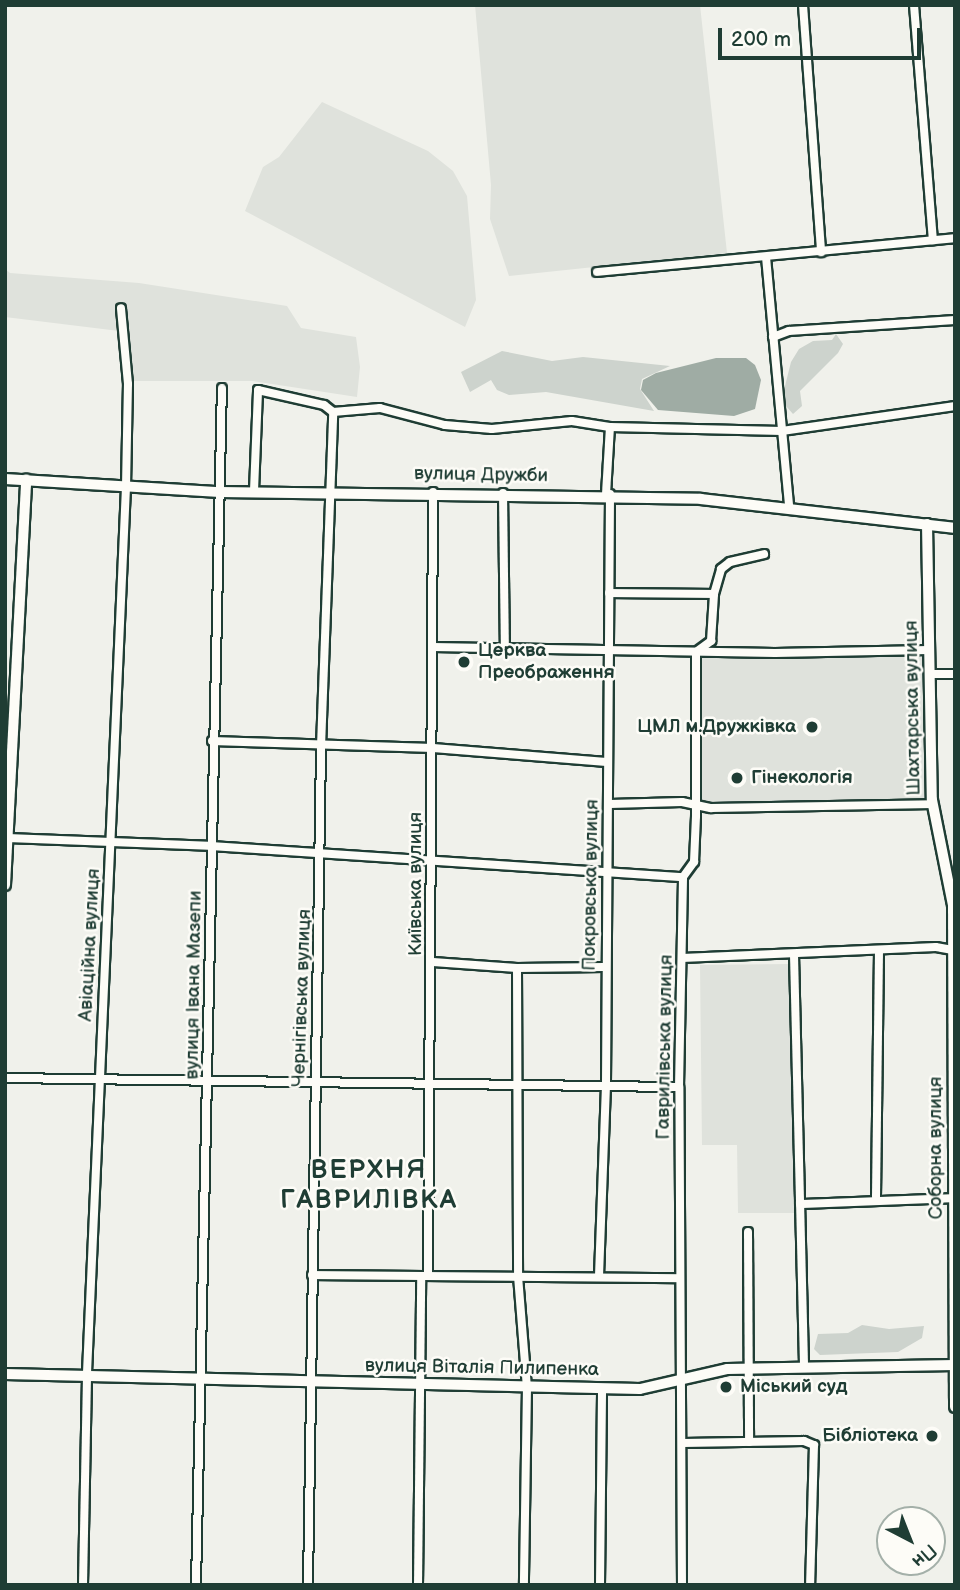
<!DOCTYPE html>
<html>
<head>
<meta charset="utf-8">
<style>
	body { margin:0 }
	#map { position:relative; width:960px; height:1590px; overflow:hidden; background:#f0f1eb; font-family:"Balsamiq Sans",sans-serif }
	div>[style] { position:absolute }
	.built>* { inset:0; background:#dfe2dc }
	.green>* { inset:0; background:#cdd3cd }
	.water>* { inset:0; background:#9faca4 }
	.roads { filter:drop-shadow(2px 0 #1f3d34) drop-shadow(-2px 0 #1f3d34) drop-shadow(0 2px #1f3d34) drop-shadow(0 -2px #1f3d34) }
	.minor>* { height:8px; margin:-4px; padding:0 4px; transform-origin:4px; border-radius:4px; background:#fdfcf7 }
	.tertiary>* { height:10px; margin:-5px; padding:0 5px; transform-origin:5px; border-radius:5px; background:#fdfcf7 }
	.dots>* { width:19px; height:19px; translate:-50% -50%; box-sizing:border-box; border:4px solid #fdfcf7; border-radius:50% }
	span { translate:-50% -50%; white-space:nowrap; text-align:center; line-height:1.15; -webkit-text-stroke:5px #fdfcf7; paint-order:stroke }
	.street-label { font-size:19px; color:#1f3d34 }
	.poi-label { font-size:19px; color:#1f3d34; font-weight:700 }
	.left { translate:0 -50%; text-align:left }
	.right { translate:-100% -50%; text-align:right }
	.district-label { font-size:26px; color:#1f3d34; font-weight:700; letter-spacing:2px }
	.frame { position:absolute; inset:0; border:7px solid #1f3d34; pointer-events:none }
	.north { position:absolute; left:876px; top:1506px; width:70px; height:70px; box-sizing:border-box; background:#fdfcf7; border:2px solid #a4b0a9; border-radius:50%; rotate:138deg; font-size:19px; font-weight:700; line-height:28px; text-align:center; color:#1f3d34 }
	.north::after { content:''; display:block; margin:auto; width:24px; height:32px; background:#1f3d34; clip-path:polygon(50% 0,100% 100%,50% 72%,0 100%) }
	.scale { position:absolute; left:718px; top:28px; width:203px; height:32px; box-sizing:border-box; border:4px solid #1f3d34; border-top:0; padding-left:9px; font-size:21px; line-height:24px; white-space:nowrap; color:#1f3d34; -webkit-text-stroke:5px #fdfcf7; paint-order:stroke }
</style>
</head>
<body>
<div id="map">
	<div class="built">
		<i style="clip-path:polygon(475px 5px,700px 5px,727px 253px,509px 276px,490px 219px,491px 185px)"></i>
		<i style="clip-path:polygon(322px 102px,428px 151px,453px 171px,467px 196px,476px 300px,465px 327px,245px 211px,263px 167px,279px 157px)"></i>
		<i style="clip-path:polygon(5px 269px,10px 273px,139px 283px,287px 306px,301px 328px,356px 337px,360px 367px,357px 397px,253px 381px,133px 381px,119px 331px,5px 317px)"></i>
		<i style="clip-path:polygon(925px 654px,928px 801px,711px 805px,696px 801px,699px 656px)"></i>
		<i style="clip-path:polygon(793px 964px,797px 1213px,738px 1213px,737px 1145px,702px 1145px,700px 965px)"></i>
	</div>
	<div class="green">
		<i style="clip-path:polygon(836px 334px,843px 344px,838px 353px,800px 391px,802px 406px,793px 414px,786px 406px,784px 390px,791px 362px,799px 349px,813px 341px,832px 340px)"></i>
		<i style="clip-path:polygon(502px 351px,552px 361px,583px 357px,670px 366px,642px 379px,640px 389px,654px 411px,546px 392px,509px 395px,497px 390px,491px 380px,470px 392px,461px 372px)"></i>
		<i style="clip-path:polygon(862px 1325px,889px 1329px,924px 1326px,922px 1338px,898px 1352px,820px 1355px,814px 1349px,818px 1334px,848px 1333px)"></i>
	</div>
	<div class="water">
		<i style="clip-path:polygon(716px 358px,746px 358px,755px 365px,761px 380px,755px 409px,734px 416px,658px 410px,641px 390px,643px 380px,656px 373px)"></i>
	</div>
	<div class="roads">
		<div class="minor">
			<i style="left:803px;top:5px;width:248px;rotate:85.8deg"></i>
			<i style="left:914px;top:5px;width:236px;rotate:85.4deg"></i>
			<i style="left:766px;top:257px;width:250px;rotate:84.7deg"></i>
			<i style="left:597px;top:272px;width:360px;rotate:-5.4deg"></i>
			<i style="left:773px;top:337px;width:17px;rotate:-21deg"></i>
			<i style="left:789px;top:331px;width:166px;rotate:-3.8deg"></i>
			<i style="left:254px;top:491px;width:101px;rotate:-87.7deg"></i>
			<i style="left:258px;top:390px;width:68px;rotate:12.8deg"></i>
			<i style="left:324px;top:405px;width:11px;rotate:38deg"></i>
			<i style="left:333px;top:412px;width:47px;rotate:-4.9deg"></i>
			<i style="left:380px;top:408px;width:67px;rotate:14.7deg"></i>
			<i style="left:445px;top:425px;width:47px;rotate:4.9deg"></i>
			<i style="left:492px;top:429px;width:80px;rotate:-5.7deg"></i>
			<i style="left:572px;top:421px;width:38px;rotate:9deg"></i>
			<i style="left:610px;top:427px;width:172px;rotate:1.3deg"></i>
			<i style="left:782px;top:431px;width:175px;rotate:-8.2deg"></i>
			<i style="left:503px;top:493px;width:156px;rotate:89.3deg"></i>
			<i style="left:606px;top:494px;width:67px;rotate:-86.6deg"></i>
			<i style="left:609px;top:593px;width:105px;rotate:0.5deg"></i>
			<i style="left:433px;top:647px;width:342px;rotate:1deg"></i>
			<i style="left:775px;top:653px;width:154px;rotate:-1.1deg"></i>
			<i style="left:929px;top:674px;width:26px"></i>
			<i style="left:212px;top:741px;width:221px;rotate:1.8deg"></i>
			<i style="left:433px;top:748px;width:174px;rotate:4.6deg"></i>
			<i style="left:610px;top:804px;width:72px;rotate:-1.6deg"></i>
			<i style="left:682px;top:802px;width:30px;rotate:12deg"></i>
			<i style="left:711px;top:808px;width:222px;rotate:-1deg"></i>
			<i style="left:5px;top:838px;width:206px;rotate:2.2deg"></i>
			<i style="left:211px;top:846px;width:473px;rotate:3.8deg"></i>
			<i style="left:794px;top:955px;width:413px;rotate:88.6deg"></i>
			<i style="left:682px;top:958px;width:254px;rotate:-2.5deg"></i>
			<i style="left:936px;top:947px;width:17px;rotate:10deg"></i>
			<i style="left:433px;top:962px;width:84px;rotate:4.1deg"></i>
			<i style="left:517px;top:968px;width:87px;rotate:-0.7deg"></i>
			<i style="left:517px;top:968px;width:308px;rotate:89.8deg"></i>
			<i style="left:518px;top:1276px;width:111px;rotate:85.4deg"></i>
			<i style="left:527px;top:1387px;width:198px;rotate:90.9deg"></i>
			<i style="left:5px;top:1078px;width:674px;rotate:0.77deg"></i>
			<i style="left:876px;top:1197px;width:247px;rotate:-89.3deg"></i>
			<i style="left:800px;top:1204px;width:153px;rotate:-2.2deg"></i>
			<i style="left:748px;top:1232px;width:210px;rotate:89.7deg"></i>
			<i style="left:312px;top:1275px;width:367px;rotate:0.5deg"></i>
			<i style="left:428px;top:1275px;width:783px;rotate:-89.63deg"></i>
			<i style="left:599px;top:1276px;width:193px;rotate:-87.9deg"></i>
			<i style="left:606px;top:1083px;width:589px;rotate:-89.61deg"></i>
			<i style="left:683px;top:1443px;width:121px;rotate:-0.9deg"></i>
			<i style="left:804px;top:1441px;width:11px;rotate:22deg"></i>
			<i style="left:814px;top:1445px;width:140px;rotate:91.6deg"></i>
			<i style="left:83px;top:1585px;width:212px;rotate:-88.9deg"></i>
			<i style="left:87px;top:1373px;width:887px;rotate:-87.48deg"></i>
			<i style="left:126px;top:487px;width:103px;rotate:-88.9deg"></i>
			<i style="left:128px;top:384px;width:76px;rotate:-95.3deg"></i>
			<i style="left:196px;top:1585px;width:1197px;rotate:-88.76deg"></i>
			<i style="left:308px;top:1585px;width:838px;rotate:-89.11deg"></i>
			<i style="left:321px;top:747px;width:335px;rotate:-87.9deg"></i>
			<i style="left:418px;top:1585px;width:308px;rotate:-89.4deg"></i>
			<i style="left:600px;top:1585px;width:197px;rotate:-89.4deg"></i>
			<i style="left:682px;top:1585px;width:498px;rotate:-90.3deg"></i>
			<i style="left:679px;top:1087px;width:210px;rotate:-88.9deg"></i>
			<i style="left:683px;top:877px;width:19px;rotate:-54deg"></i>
			<i style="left:694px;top:862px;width:46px;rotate:-87.5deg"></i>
			<i style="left:696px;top:816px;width:164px;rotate:-90deg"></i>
			<i style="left:696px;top:652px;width:19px;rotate:-36deg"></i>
			<i style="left:711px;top:641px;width:47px;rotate:-86.3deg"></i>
			<i style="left:714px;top:594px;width:26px;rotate:-74deg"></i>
			<i style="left:721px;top:569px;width:11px;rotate:-38deg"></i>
			<i style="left:730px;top:562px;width:35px;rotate:-13deg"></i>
		</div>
		<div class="tertiary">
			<i style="left:5px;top:479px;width:215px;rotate:3.5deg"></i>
			<i style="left:220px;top:492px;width:481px;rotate:0.8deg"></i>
			<i style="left:701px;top:499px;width:256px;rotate:6.5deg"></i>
			<i style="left:927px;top:524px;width:276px;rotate:89deg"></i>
			<i style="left:932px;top:800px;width:107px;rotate:78.7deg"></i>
			<i style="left:953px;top:905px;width:502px;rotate:89.77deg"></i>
			<i style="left:5px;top:885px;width:406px;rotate:-87deg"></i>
			<i style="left:5px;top:1374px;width:635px;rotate:1.35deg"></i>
			<i style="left:640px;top:1389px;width:89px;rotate:-12.9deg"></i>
			<i style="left:727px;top:1369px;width:228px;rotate:-1deg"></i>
		</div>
	</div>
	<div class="dots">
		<i style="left:464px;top:662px;background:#1f3d34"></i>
		<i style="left:812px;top:727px;background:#1f3d34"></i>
		<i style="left:737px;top:778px;background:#1f3d34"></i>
		<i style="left:726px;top:1387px;background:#1f3d34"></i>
		<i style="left:932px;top:1436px;background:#1f3d34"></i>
	</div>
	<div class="street-label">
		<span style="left:481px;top:475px;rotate:1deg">вулиця Дружби</span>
		<span style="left:913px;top:708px;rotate:-91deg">Шахтарська вулиця</span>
		<span style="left:416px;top:884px;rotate:-90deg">Київська вулиця</span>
		<span style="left:591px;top:885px;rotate:-89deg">Покровська вулиця</span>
		<span style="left:90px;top:945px;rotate:-87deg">Авіаційна вулиця</span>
		<span style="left:194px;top:985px;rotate:-89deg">вулиця Івана Мазепи</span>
		<span style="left:302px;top:998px;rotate:-88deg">Чернігівська вулиця</span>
		<span style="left:665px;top:1047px;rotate:-89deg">Гаврилівська вулиця</span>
		<span style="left:936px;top:1148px;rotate:-90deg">Соборна вулиця</span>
		<span style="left:482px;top:1368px;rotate:1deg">вулиця Віталія Пилипенка</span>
	</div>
	<div class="poi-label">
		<span class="left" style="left:478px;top:662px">Церква<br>Преображення</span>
		<span class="right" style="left:796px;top:727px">ЦМЛ м.Дружківка</span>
		<span class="left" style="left:751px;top:778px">Гінекологія</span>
		<span class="left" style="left:740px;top:1387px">Міський суд</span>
		<span class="right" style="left:918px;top:1436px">Бібліотека</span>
	</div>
	<div class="district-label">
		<span style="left:369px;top:1186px">ВЕРХНЯ<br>ГАВРИЛІВКА</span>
	</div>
	<div class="frame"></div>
	<div class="north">Пн</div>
	<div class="scale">200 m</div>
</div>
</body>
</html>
